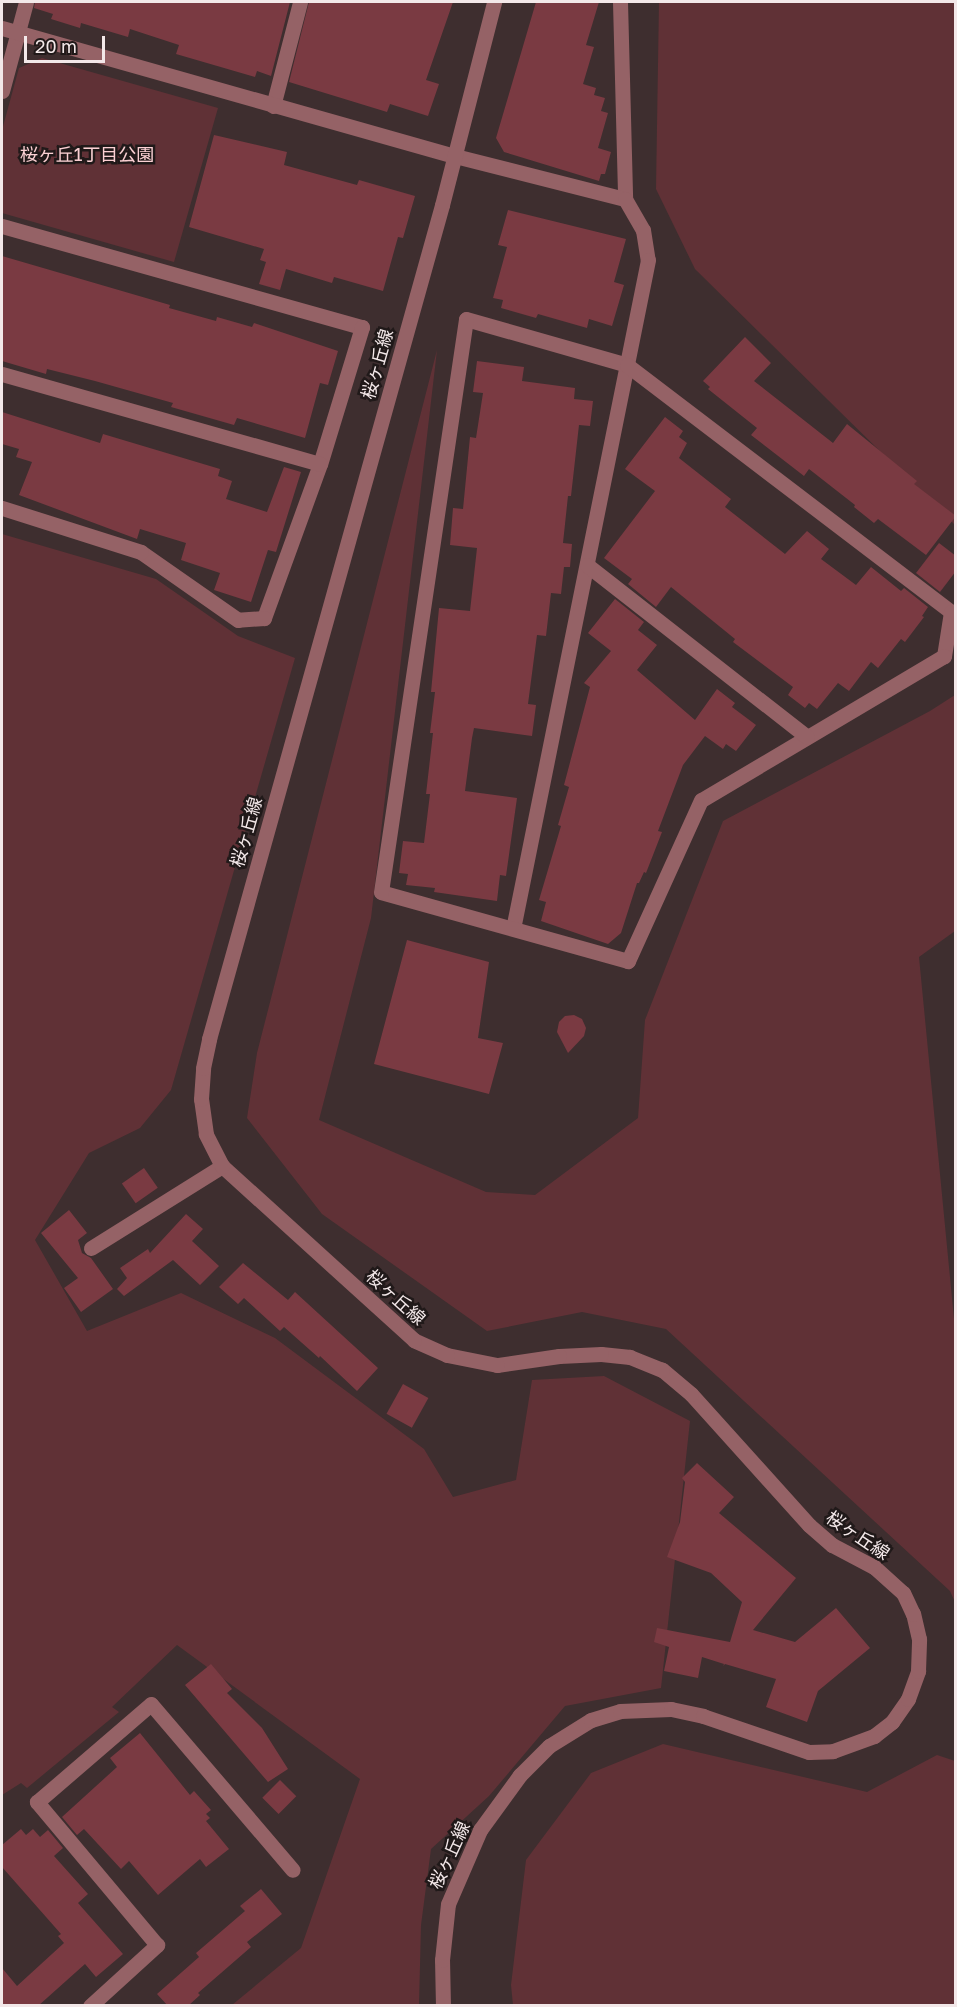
<!DOCTYPE html>
<html>
<head>
<meta charset="utf-8">
<style>
	body { margin:0 }
	#map { position:relative; width:957px; height:2007px; overflow:hidden; background:#3e2e2f; font-family:"Golos Text","Noto Sans JP",sans-serif }
	div>[style] { position:absolute }
	.green>* { inset:0; background:#603136 }
	.building>* { inset:0; background:#7a3a42; transform-origin:0 0 }
	.minor>* { height:15px; margin:-7.5px; padding:0 7.5px; transform-origin:7.5px; border-radius:7.5px; background:#956266 }
	.tertiary>* { height:15px; margin:-7.5px; padding:0 7.5px; transform-origin:7.5px; border-radius:7.5px; background:#956266 }
	span { translate:-50% -50%; white-space:nowrap; text-align:center; line-height:1.15; -webkit-text-stroke:5px #201919; paint-order:stroke }
	.park-label { font-size:18px; color:#fbd0d3 }
	.street-label { font-size:18px; color:#f3e8e9 }
	.frame { position:absolute; inset:0; border:3px solid #f3e8e9; pointer-events:none }
	.scale { position:absolute; left:24px; top:36px; width:81px; height:27px; box-sizing:border-box; border:3px solid #f3e8e9; border-top:0; padding-left:8px; font-size:18px; line-height:21px; white-space:nowrap; color:#f3e8e9; -webkit-text-stroke:4px #201919; paint-order:stroke }
</style>
</head>
<body>
<div id="map">
	<div class="green">
		<i style="clip-path:polygon(659px 2px,955px 2px,955px 525px,695px 269px,656px 189px)"></i>
		<i style="clip-path:polygon(42px 58px,218px 108px,174px 262px,2px 213px,2px 130px,19px 68px)"></i>
		<i style="clip-path:polygon(437px 350px,371px 918px,319px 1120px,486px 1192px,535px 1195px,638px 1118px,645px 1020px,723px 821px,930px 711px,955px 695px,955px 931px,919px 957px,955px 1329px,955px 1602px,950px 1591px,666px 1329px,582px 1312px,487px 1331px,322px 1214px,247px 1118px,257px 1053px)"></i>
		<i style="clip-path:polygon(2px 534px,156px 579px,238px 636px,295px 658px,171px 1090px,140px 1128px,89px 1153px,35px 1240px,87px 1331px,181px 1293px,275px 1338px,424px 1449px,453px 1497px,516px 1480px,532px 1380px,604px 1376px,690px 1421px,661px 1688px,565px 1706px,489px 1796px,431px 1849px,421px 1925px,419px 2005px,232px 2005px,301px 1948px,360px 1779px,177px 1645px,112px 1707px,119px 1712px,27px 1788px,21px 1783px,2px 1795px)"></i>
		<i style="clip-path:polygon(663px 1744px,867px 1792px,937px 1755px,955px 1761px,955px 2005px,513px 2005px,511px 1985px,526px 1860px,591px 1773px)"></i>
	</div>
	<div class="building">
		<i style="clip-path:polygon(35px 2px,290px 2px,271px 76px,257px 71px,255px 77px,176px 54px,179px 45px,130px 29px,128px 37px,81px 23px,80px 28px,51px 19px,53px 14px,34px 8px)"></i>
		<i style="clip-path:polygon(309px 2px,453px 2px,426px 80px,439px 84px,428px 116px,390px 104px,387px 112px,289px 82px)"></i>
		<i style="clip-path:polygon(536px 2px,599px 2px,586px 45px,594px 47px,583px 84px,596px 88px,594px 95px,605px 98px,601px 111px,608px 113px,598px 148px,611px 152px,605px 174px,601px 174px,599px 181px,504px 152px,496px 138px)"></i>
		<i style="clip-path:polygon(214px 135px,287px 152px,284px 165px,357px 185px,359px 180px,415px 196px,403px 238px,398px 237px,383px 291px,334px 277px,332px 283px,286px 269px,280px 290px,259px 284px,266px 262px,260px 260px,264px 249px,189px 227px)"></i>
		<i style="clip-path:polygon(508px 210px,626px 239px,614px 282px,624px 285px,612px 326px,589px 319px,587px 328px,538px 314px,536px 318px,501px 308px,503px 300px,493px 298px,507px 247px,498px 245px)"></i>
		<i style="clip-path:polygon(2px 256px,170px 305px,169px 308px,216px 321px,217px 317px,252px 327px,254px 323px,338px 351px,328px 385px,320px 383px,305px 438px,237px 418px,234px 425px,171px 407px,173px 403px,95px 381px,47px 369px,46px 374px,2px 361px)"></i>
		<i style="clip-path:polygon(745px 337px,771px 363px,754px 381px,833px 443px,847px 424px,917px 481px,914px 484px,956px 516px,926px 555px,878px 519px,874px 523px,854px 507px,855px 505px,809px 469px,804px 476px,751px 435px,757px 428px,708px 389px,710px 387px,703px 381px)"></i>
		<i style="clip-path:polygon(477px 361px,524px 367px,522px 381px,575px 388px,574px 399px,593px 401px,590px 426px,579px 425px,571px 496px,568px 496px,563px 543px,572px 544px,570px 567px,564px 567px,561px 594px,551px 593px,546px 636px,537px 635px,528px 704px,536px 705px,532px 736px,474px 728px,472px 738px,465px 791px,517px 798px,506px 876px,500px 875px,497px 901px,434px 892px,435px 888px,406px 885px,408px 874px,399px 873px,403px 841px,424px 843px,430px 794px,426px 794px,433px 733px,430px 733px,435px 692px,431px 692px,439px 608px,470px 611px,477px 548px,450px 545px,453px 508px,463px 509px,470px 437px,476px 438px,483px 393px,473px 392px)"></i>
		<i style="clip-path:polygon(2px 412px,100px 443px,103px 434px,220px 469px,218px 476px,232px 481px,226px 499px,267px 512px,284px 467px,301px 472px,276px 552px,268px 550px,251px 602px,214px 590px,220px 573px,181px 560px,186px 543px,140px 529px,137px 539px,19px 495px,32px 462px,16px 457px,19px 449px,2px 444px)"></i>
		<i style="clip-path:polygon(665px 417px,683px 431px,679px 437px,687px 443px,679px 458px,731px 499px,725px 507px,785px 554px,807px 531px,829px 549px,821px 559px,856px 585px,871px 567px,901px 591px,904px 588px,928px 607px,922px 616px,924px 617px,905px 642px,901px 639px,878px 668px,871px 662px,849px 691px,838px 683px,817px 709px,809px 703px,805px 708px,788px 695px,793px 687px,733px 642px,735px 639px,671px 587px,656px 607px,628px 584px,632px 579px,604px 558px,655px 491px,625px 469px)"></i>
		<i style="clip-path:polygon(939px 543px,956px 556px,956px 571px,940px 592px,916px 573px)"></i>
		<i style="clip-path:polygon(615px 599px,644px 622px,638px 630px,657px 645px,637px 670px,695px 720px,717px 689px,735px 703px,732px 707px,756px 725px,736px 751px,726px 744px,723px 749px,705px 736px,683px 765px,658px 831px,662px 832px,646px 873px,644px 872px,639px 883px,637px 883px,621px 933px,608px 944px,541px 921px,546px 902px,539px 900px,561px 826px,558px 825px,569px 787px,564px 785px,590px 687px,584px 683px,611px 651px,588px 633px)"></i>
		<i style="clip-path:polygon(407px 940px,489px 962px,478px 1038px,503px 1043px,489px 1094px,374px 1064px)"></i>
		<i style="clip-path:polygon(574px 1015px,582px 1019px,586px 1028px,584px 1036px,568px 1053px,557px 1032px,559px 1022px,565px 1016px)"></i>
		<i style="left:144px;top:1168px;width:24px;height:27px;rotate:55deg"></i>
		<i style="clip-path:polygon(69px 1210px,87px 1233px,78px 1240px,82px 1253px,91px 1258px,113px 1289px,81px 1312px,64px 1288px,78px 1278px,41px 1233px)"></i>
		<i style="clip-path:polygon(186px 1214px,203px 1229px,192px 1241px,219px 1266px,200px 1285px,173px 1260px,124px 1296px,117px 1289px,127px 1278px,120px 1268px,148px 1249px,150px 1253px)"></i>
		<i style="clip-path:polygon(243px 1263px,288px 1300px,295px 1292px,378px 1368px,357px 1391px,320px 1356px,319px 1358px,284px 1327px,280px 1331px,244px 1298px,238px 1304px,219px 1287px)"></i>
		<i style="left:403px;top:1384px;width:29px;height:34px;rotate:29deg"></i>
		<i style="clip-path:polygon(697px 1463px,734px 1497px,719px 1513px,796px 1578px,753px 1630px,795px 1642px,836px 1608px,870px 1648px,818px 1691px,807px 1722px,766px 1707px,776px 1679px,725px 1664px,723px 1666px,724px 1664px,702px 1657px,698px 1678px,664px 1671px,669px 1647px,654px 1642px,657px 1628px,730px 1642px,742px 1602px,711px 1573px,667px 1557px,680px 1522px,685px 1482px,682px 1478px)"></i>
		<i style="clip-path:polygon(211px 1664px,232px 1689px,227px 1693px,262px 1728px,288px 1769px,268px 1782px,185px 1685px)"></i>
		<i style="clip-path:polygon(140px 1733px,190px 1795px,194px 1791px,211px 1810px,206px 1814px,210px 1818px,206px 1821px,229px 1849px,206px 1867px,200px 1859px,158px 1895px,129px 1861px,121px 1869px,84px 1829px,77px 1835px,62px 1817px,117px 1767px,110px 1758px)"></i>
		<i style="left:280px;top:1780px;width:23px;height:25px;rotate:45deg"></i>
		<i style="clip-path:polygon(21px 1829px,26px 1835px,33px 1829px,40px 1837px,48px 1830px,63px 1848px,54px 1856px,88px 1894px,78px 1903px,123px 1954px,96px 1977px,85px 1964px,38px 2006px,2px 2006px,2px 1968px,17px 1986px,64px 1943px,58px 1936px,61px 1934px,2px 1867px,2px 1845px)"></i>
		<i style="clip-path:polygon(261px 1889px,282px 1914px,247px 1942px,251px 1947px,198px 1993px,200px 1995px,188px 2006px,168px 2006px,157px 1994px,199px 1957px,196px 1953px,245px 1911px,240px 1906px)"></i>
	</div>
	<div class="minor">
		<i style="left:620px;top:2px;width:197px;rotate:88.5deg"></i>
		<i style="left:2px;top:91px;width:92px;rotate:-74.9deg"></i>
		<i style="left:273px;top:106px;width:107px;rotate:-75.4deg"></i>
		<i style="left:455px;top:156px;width:175px;rotate:14.2deg"></i>
		<i style="left:625px;top:199px;width:36px;rotate:60deg"></i>
		<i style="left:643px;top:230px;width:30px;rotate:81deg"></i>
		<i style="left:648px;top:260px;width:682px;rotate:101.41deg"></i>
		<i style="left:2px;top:226px;width:374px;rotate:15.7deg"></i>
		<i style="left:362px;top:327px;width:143px;rotate:107deg"></i>
		<i style="left:320px;top:464px;width:164px;rotate:110deg"></i>
		<i style="left:264px;top:618px;width:26px;rotate:176deg"></i>
		<i style="left:238px;top:620px;width:118px;rotate:-145deg"></i>
		<i style="left:141px;top:552px;width:146px;rotate:-162.4deg"></i>
		<i style="left:466px;top:319px;width:167px;rotate:15.9deg"></i>
		<i style="left:627px;top:365px;width:407px;rotate:37.3deg"></i>
		<i style="left:951px;top:612px;width:45px;rotate:99deg"></i>
		<i style="left:944px;top:656px;width:282px;rotate:149.3deg"></i>
		<i style="left:701px;top:800px;width:177px;rotate:114.4deg"></i>
		<i style="left:628px;top:961px;width:256px;rotate:-164.4deg"></i>
		<i style="left:381px;top:892px;width:579px;rotate:-81.56deg"></i>
		<i style="left:2px;top:374px;width:330px;rotate:15.8deg"></i>
		<i style="left:587px;top:565px;width:279px;rotate:38deg"></i>
		<i style="left:91px;top:1248px;width:155px;rotate:-32deg"></i>
		<i style="left:90px;top:2006px;width:91px;rotate:-42.3deg"></i>
		<i style="left:157px;top:1945px;width:187px;rotate:-130deg"></i>
		<i style="left:37px;top:1802px;width:150px;rotate:-40.7deg"></i>
		<i style="left:151px;top:1704px;width:218px;rotate:49.5deg"></i>
	</div>
	<div class="tertiary">
		<i style="left:2px;top:28px;width:471px;rotate:15.8deg"></i>
		<i style="left:443px;top:2006px;width:46px;rotate:-91.2deg"></i>
		<i style="left:442px;top:1960px;width:56px;rotate:-83.9deg"></i>
		<i style="left:448px;top:1904px;width:81px;rotate:-66.6deg"></i>
		<i style="left:480px;top:1830px;width:68px;rotate:-54deg"></i>
		<i style="left:520px;top:1775px;width:41px;rotate:-45deg"></i>
		<i style="left:549px;top:1746px;width:49px;rotate:-31.8deg"></i>
		<i style="left:591px;top:1720px;width:30px;rotate:-17deg"></i>
		<i style="left:620px;top:1711px;width:51px;rotate:-2.2deg"></i>
		<i style="left:671px;top:1709px;width:33px;rotate:12deg"></i>
		<i style="left:703px;top:1716px;width:112px;rotate:18.8deg"></i>
		<i style="left:809px;top:1752px;width:24px;rotate:-2deg"></i>
		<i style="left:833px;top:1751px;width:44px;rotate:-20.1deg"></i>
		<i style="left:874px;top:1736px;width:23px;rotate:-38deg"></i>
		<i style="left:892px;top:1722px;width:28px;rotate:-55deg"></i>
		<i style="left:908px;top:1699px;width:30px;rotate:-70deg"></i>
		<i style="left:918px;top:1671px;width:32px;rotate:-88deg"></i>
		<i style="left:919px;top:1639px;width:26px;rotate:-103deg"></i>
		<i style="left:913px;top:1614px;width:23px;rotate:-115deg"></i>
		<i style="left:903px;top:1593px;width:39px;rotate:-138deg"></i>
		<i style="left:874px;top:1567px;width:47px;rotate:-152.4deg"></i>
		<i style="left:832px;top:1545px;width:30px;rotate:-139deg"></i>
		<i style="left:809px;top:1525px;width:176px;rotate:-132deg"></i>
		<i style="left:691px;top:1394px;width:38px;rotate:-140deg"></i>
		<i style="left:662px;top:1370px;width:35px;rotate:-158deg"></i>
		<i style="left:630px;top:1357px;width:29px;rotate:-174deg"></i>
		<i style="left:601px;top:1354px;width:42px;rotate:177.3deg"></i>
		<i style="left:559px;top:1356px;width:63px;rotate:171.7deg"></i>
		<i style="left:497px;top:1365px;width:51px;rotate:-168.7deg"></i>
		<i style="left:447px;top:1355px;width:36px;rotate:-156deg"></i>
		<i style="left:414px;top:1340px;width:259px;rotate:-137.8deg"></i>
		<i style="left:222px;top:1166px;width:36px;rotate:-117deg"></i>
		<i style="left:206px;top:1134px;width:35px;rotate:-98deg"></i>
		<i style="left:201px;top:1099px;width:31px;rotate:-86deg"></i>
		<i style="left:203px;top:1068px;width:30px;rotate:-78deg"></i>
		<i style="left:209px;top:1039px;width:866px;rotate:-74.39deg"></i>
		<i style="left:442px;top:205px;width:210px;rotate:-75.6deg"></i>
	</div>
	<div class="park-label">
		<span style="left:87px;top:154px">桜ヶ丘1丁目公園</span>
	</div>
	<div class="street-label">
		<span style="left:377px;top:364px;rotate:-74deg">桜ヶ丘線</span>
		<span style="left:246px;top:832px;rotate:-74deg">桜ヶ丘線</span>
		<span style="left:396px;top:1297px;rotate:42deg">桜ヶ丘線</span>
		<span style="left:858px;top:1535px;rotate:34deg">桜ヶ丘線</span>
		<span style="left:449px;top:1855px;rotate:-65deg">桜ヶ丘線</span>
	</div>
	<div class="frame"></div>
	<div class="scale">20 m</div>
</div>
</body>
</html>
